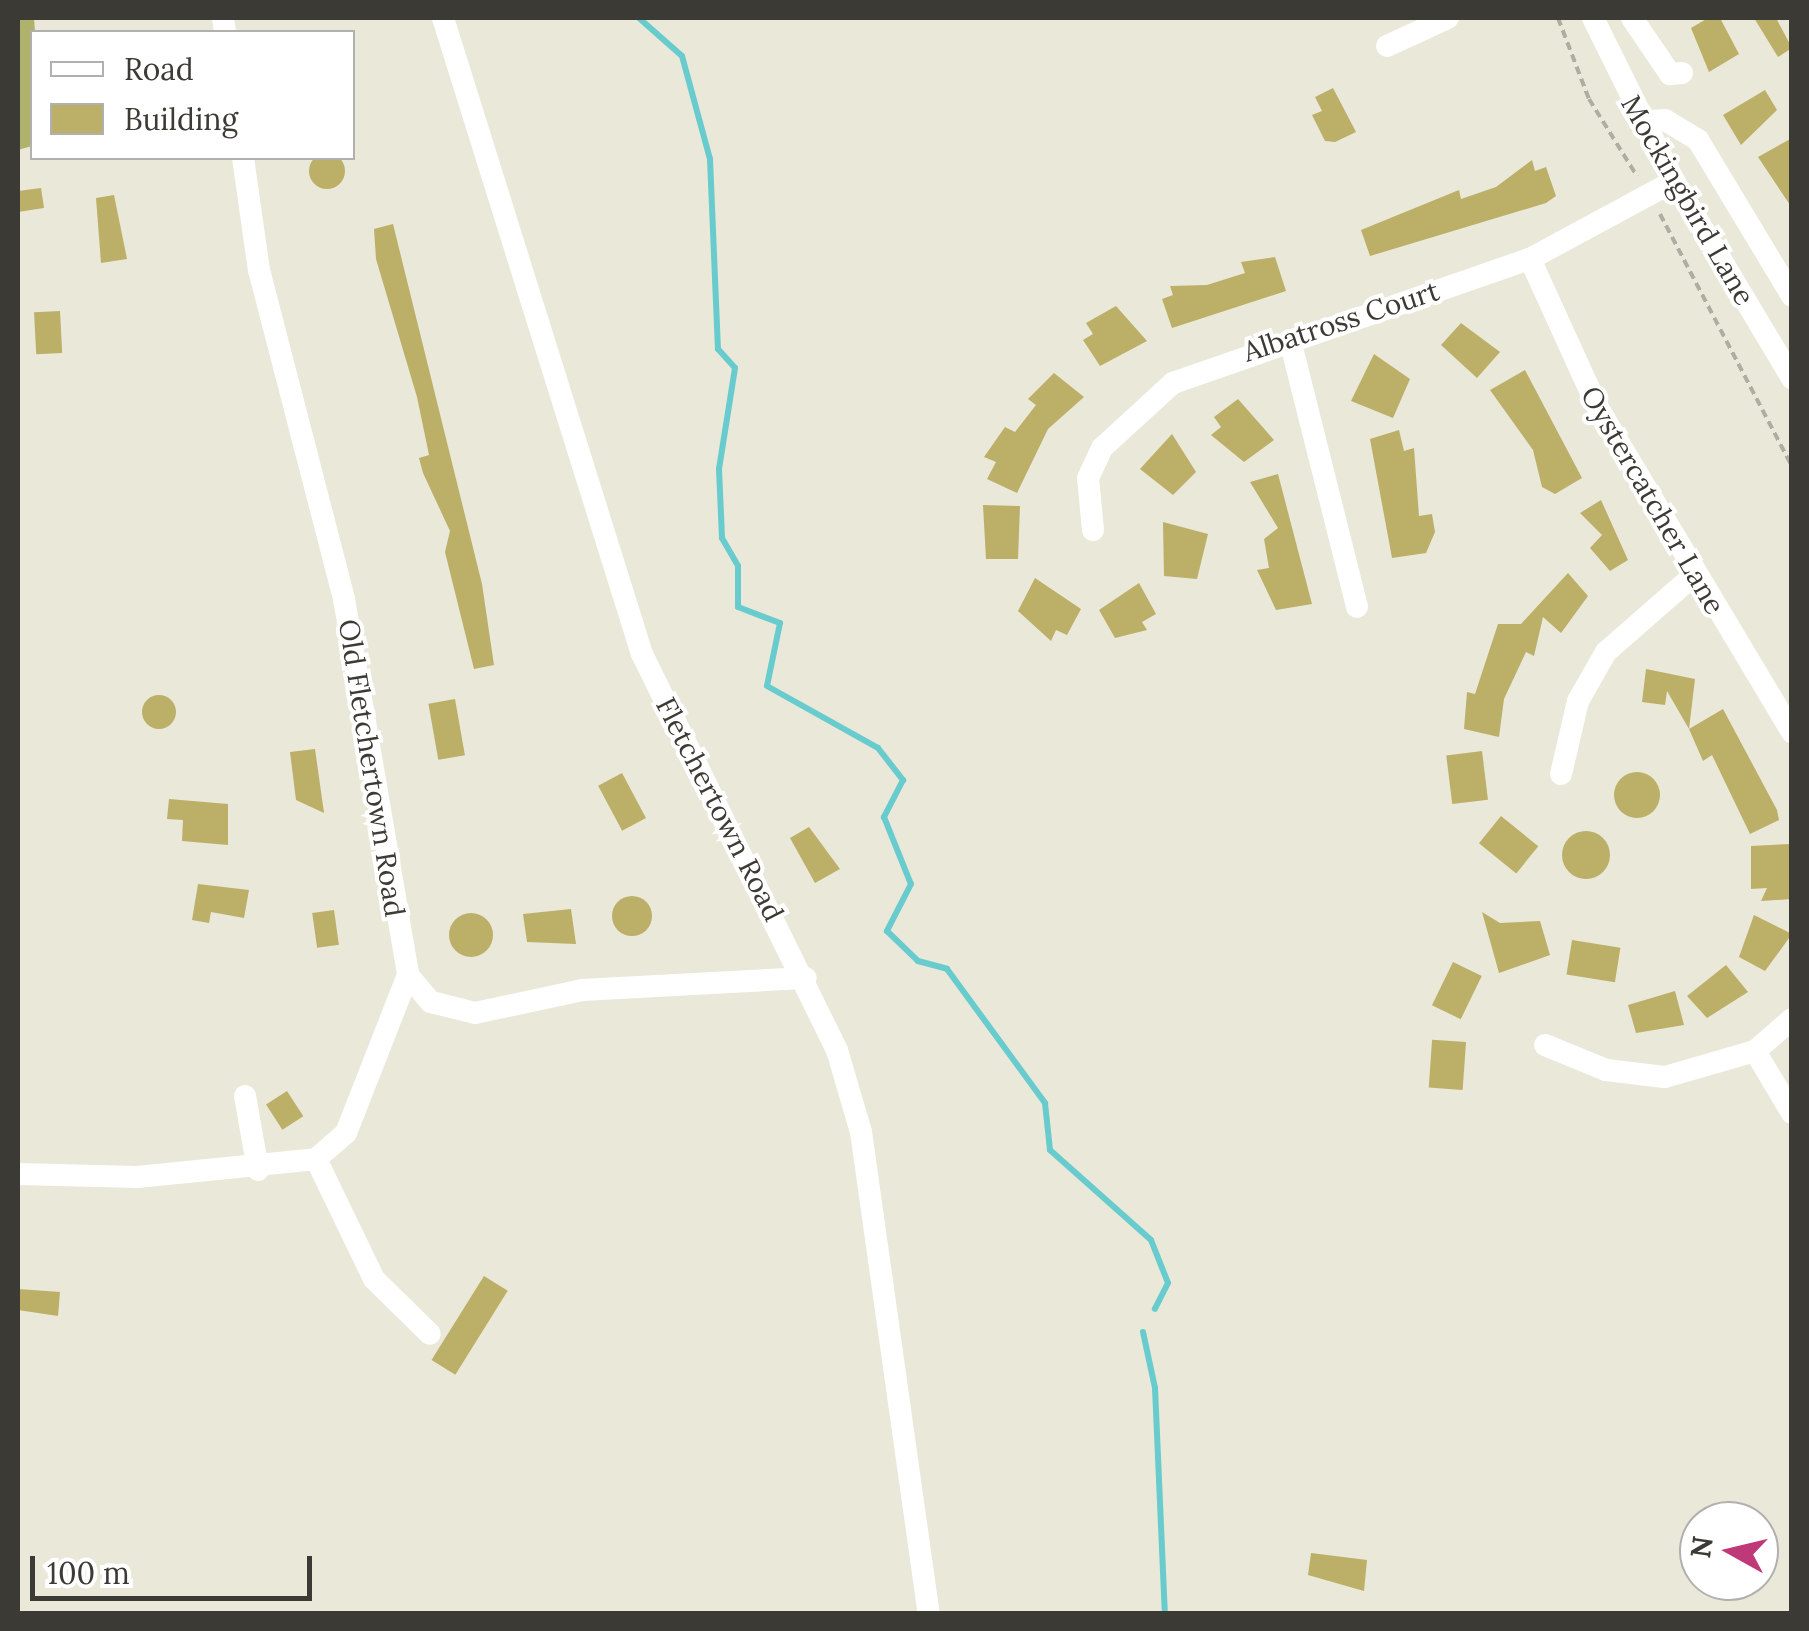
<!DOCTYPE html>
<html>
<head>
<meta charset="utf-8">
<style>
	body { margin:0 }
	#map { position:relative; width:1809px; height:1631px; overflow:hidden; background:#eae8d8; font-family:Lora,serif }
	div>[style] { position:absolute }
	.forest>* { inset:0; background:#aeb26b }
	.stream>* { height:6px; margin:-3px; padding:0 3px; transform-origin:3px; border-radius:3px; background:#68cbce }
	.building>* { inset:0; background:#bcaf68; transform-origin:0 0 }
	.round { border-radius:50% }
	.path>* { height:4px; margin-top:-2px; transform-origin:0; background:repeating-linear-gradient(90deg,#aeada0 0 8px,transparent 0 13px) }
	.minor>* { height:22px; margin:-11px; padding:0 11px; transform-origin:11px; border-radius:11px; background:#fff }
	span { translate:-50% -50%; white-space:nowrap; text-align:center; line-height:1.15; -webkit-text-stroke:8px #fff; paint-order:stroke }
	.street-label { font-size:28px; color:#3b3a34 }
	.frame { position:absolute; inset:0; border:20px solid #3b3a34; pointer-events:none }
	.legend { position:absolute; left:30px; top:30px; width:325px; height:130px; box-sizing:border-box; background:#fff; border:2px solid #b1b0ae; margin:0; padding:12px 18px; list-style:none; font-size:30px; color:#3b3a34 }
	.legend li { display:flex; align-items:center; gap:20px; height:50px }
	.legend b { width:50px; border:2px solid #b1b0ae }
	.north { position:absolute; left:1679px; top:1501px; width:100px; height:100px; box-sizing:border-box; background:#fff; border:2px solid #b1b0ae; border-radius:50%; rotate:278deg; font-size:28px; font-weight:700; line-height:40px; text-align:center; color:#3b3a34 }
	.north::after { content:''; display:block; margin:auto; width:35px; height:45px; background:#bf3979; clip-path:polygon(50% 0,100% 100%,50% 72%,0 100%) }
	.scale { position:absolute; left:30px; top:1556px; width:282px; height:45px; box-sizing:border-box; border:5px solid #3b3a34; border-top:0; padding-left:12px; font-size:30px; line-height:35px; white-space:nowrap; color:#3b3a34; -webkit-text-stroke:8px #fff; paint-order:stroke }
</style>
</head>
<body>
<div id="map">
	<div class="forest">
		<i style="clip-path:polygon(18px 18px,34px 18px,35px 32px,32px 146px,18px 150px)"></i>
	</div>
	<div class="stream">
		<i style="left:639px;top:18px;width:57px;rotate:41.5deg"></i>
		<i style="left:682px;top:56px;width:107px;rotate:74.8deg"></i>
		<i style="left:710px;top:159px;width:190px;rotate:87.6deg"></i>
		<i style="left:718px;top:349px;width:25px;rotate:48deg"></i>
		<i style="left:735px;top:368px;width:102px;rotate:99deg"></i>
		<i style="left:719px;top:469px;width:69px;rotate:87.5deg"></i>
		<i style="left:722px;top:538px;width:32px;rotate:60deg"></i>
		<i style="left:738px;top:566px;width:41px;rotate:90deg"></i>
		<i style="left:738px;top:607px;width:45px;rotate:20.9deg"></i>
		<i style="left:780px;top:623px;width:64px;rotate:101.7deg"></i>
		<i style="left:767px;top:686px;width:127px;rotate:29.2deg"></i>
		<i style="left:878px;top:748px;width:41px;rotate:52deg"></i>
		<i style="left:903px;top:780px;width:42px;rotate:117.2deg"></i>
		<i style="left:884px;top:817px;width:72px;rotate:68.1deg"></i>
		<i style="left:911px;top:884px;width:53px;rotate:117.1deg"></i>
		<i style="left:887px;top:931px;width:43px;rotate:44.1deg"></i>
		<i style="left:918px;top:961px;width:30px;rotate:15deg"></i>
		<i style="left:947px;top:969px;width:166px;rotate:53.8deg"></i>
		<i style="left:1045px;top:1103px;width:47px;rotate:83.9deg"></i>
		<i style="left:1050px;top:1150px;width:135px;rotate:41.7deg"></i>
		<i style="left:1151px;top:1240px;width:46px;rotate:68.4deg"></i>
		<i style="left:1168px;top:1283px;width:29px;rotate:117deg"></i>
		<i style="left:1143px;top:1332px;width:57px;rotate:77.9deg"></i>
		<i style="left:1155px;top:1388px;width:226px;rotate:87.5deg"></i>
	</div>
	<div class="building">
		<i style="clip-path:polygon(1708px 18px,1720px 18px,1739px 54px,1709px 72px,1691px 28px)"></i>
		<i style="clip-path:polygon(1754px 18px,1776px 18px,1792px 48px,1778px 57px)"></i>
		<i style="clip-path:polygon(1333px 88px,1356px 132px,1335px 142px,1325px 141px,1312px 115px,1322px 111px,1315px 97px)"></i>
		<i style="clip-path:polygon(1765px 90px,1777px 110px,1741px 145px,1723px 115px)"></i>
		<i style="clip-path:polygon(1792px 138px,1792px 208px,1758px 157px)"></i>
		<i class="round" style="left:309px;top:153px;width:36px;height:36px"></i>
		<i style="clip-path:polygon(1532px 160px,1535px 171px,1546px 167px,1556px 196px,1546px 203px,1370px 256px,1361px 230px,1459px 190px,1461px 199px,1496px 187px)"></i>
		<i style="clip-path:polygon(41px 188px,44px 208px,18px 212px,18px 191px)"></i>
		<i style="clip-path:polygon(114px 195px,127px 259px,101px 263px,96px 198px)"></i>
		<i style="clip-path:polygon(393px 224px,482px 584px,494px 665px,474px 669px,445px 552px,450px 531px,423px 473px,419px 458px,429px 455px,417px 397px,376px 259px,374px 229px)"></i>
		<i style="clip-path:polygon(1275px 257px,1286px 291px,1172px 328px,1162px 299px,1173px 295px,1170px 286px,1207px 285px,1245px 273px,1241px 262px)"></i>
		<i style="clip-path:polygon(1116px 306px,1147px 341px,1100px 366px,1083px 340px,1093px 334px,1086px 323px)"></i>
		<i style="left:60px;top:311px;width:42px;height:26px;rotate:87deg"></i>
		<i style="clip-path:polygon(1461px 323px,1500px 352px,1477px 378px,1441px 345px)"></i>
		<i style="clip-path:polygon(1374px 354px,1410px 379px,1393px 418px,1351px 401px)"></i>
		<i style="clip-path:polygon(1525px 370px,1582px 478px,1555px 494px,1542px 487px,1533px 450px,1490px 390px)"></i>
		<i style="clip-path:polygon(1054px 373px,1084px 397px,1048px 429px,1017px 493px,987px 479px,996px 462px,984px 457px,1005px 427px,1015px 432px,1036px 405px,1028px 399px)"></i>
		<i style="clip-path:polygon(1238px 399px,1274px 440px,1244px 462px,1211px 435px,1221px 427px,1214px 417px)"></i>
		<i style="clip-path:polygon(1399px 430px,1404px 451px,1414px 448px,1419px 516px,1432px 514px,1435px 532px,1426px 553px,1392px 558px,1370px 439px)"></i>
		<i style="clip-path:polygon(1172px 434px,1196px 472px,1173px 495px,1140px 469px)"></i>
		<i style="clip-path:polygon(1278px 474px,1312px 604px,1276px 610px,1257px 570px,1269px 568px,1264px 539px,1278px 528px,1250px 482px)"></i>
		<i style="clip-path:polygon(1601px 500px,1628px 560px,1610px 571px,1590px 548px,1602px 535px,1580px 513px)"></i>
		<i style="clip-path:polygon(983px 505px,1020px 506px,1018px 559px,986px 559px)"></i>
		<i style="clip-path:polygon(1163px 522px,1208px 534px,1197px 579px,1164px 576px)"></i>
		<i style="clip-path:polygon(1568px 573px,1588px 596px,1561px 633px,1543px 617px,1534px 656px,1526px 652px,1504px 699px,1499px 737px,1464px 729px,1467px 692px,1475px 694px,1498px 624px,1521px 624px)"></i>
		<i style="clip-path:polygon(1035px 578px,1081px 609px,1067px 635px,1056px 630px,1051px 641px,1018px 611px)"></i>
		<i style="clip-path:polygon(1139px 583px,1156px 614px,1142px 622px,1147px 630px,1115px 638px,1099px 610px)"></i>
		<i style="clip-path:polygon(1646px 669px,1695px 679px,1689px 729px,1667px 691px,1665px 705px,1642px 702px)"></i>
		<i class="round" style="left:142px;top:695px;width:34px;height:34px"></i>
		<i style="left:455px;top:699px;width:57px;height:27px;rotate:80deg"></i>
		<i style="clip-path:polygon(1723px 709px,1777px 810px,1779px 820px,1750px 834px,1712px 755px,1703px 761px,1689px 729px)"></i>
		<i style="clip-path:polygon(315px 749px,324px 813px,296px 800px,290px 752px)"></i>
		<i style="left:1482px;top:751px;width:49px;height:36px;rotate:83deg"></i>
		<i class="round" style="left:1614px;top:772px;width:46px;height:46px"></i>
		<i style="left:622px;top:773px;width:51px;height:27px;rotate:62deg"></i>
		<i style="clip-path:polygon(169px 799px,228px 804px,228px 845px,182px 841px,183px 820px,167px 819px)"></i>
		<i style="left:1501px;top:816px;width:48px;height:35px;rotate:39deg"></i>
		<i style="clip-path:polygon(809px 827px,840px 869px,815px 883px,790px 838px)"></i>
		<i class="round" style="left:1562px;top:831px;width:48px;height:48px"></i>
		<i style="clip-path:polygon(1790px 844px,1792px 899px,1761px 901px,1767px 888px,1751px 889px,1751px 846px)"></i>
		<i style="clip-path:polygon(198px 884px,249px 890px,244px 918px,211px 912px,209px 923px,192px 920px)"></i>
		<i class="round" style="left:612px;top:896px;width:40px;height:40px"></i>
		<i style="clip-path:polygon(571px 909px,576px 944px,527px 942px,523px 914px)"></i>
		<i style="left:334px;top:910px;width:35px;height:22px;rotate:82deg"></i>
		<i style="clip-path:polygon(1482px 912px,1500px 923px,1540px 921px,1550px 955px,1499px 973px)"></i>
		<i class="round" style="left:449px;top:913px;width:44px;height:44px"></i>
		<i style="clip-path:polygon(1754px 915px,1792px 934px,1765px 971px,1739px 957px)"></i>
		<i style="left:1572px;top:940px;width:49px;height:35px;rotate:9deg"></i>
		<i style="left:1453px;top:962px;width:32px;height:48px;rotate:26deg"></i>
		<i style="clip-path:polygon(1726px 965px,1748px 992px,1707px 1018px,1687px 996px)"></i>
		<i style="clip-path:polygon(1675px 991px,1684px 1025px,1636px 1033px,1628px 1005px)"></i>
		<i style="left:1466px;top:1042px;width:48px;height:34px;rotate:94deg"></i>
		<i style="left:287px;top:1091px;width:30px;height:25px;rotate:57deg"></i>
		<i style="left:484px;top:1276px;width:28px;height:99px;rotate:32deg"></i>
		<i style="clip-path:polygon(18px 1289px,60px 1292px,58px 1316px,18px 1310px)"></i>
		<i style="clip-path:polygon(1311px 1553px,1367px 1560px,1364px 1591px,1308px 1575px)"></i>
	</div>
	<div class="path">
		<i style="left:1558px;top:18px;width:87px;rotate:69.1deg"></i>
		<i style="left:1589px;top:99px;width:91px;rotate:58.1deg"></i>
		<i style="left:1660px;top:214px;width:284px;rotate:62.4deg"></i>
	</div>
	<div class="minor">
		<i style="left:223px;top:18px;width:14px;rotate:82deg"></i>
		<i style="left:443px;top:18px;width:666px;rotate:72.63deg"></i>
		<i style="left:642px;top:654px;width:441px;rotate:63.8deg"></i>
		<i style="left:837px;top:1050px;width:85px;rotate:73.7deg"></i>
		<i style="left:861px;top:1132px;width:487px;rotate:82deg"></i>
		<i style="left:1593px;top:18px;width:182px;rotate:63.6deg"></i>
		<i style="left:1674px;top:181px;width:230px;rotate:59.1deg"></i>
		<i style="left:1632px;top:18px;width:68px;rotate:55.8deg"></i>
		<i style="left:1670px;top:74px;width:12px;rotate:-5deg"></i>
		<i style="left:1387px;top:46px;width:67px;rotate:-24.7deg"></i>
		<i style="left:1642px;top:121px;width:23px;rotate:-2deg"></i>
		<i style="left:1665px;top:120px;width:39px;rotate:31deg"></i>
		<i style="left:1698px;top:140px;width:182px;rotate:58.9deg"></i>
		<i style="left:243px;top:158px;width:113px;rotate:81.9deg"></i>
		<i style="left:259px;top:270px;width:340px;rotate:75.5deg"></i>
		<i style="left:344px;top:599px;width:381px;rotate:80.3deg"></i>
		<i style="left:408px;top:975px;width:35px;rotate:50deg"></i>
		<i style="left:431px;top:1002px;width:45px;rotate:14deg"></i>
		<i style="left:475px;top:1013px;width:109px;rotate:-12.1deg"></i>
		<i style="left:582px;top:990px;width:224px;rotate:-3.1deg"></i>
		<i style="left:1530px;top:259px;width:164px;rotate:65.5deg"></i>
		<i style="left:1598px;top:408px;width:378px;rotate:59.1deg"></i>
		<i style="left:1290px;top:340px;width:275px;rotate:75.9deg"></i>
		<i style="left:1093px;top:530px;width:52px;rotate:-95.5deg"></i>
		<i style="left:1088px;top:478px;width:33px;rotate:-65deg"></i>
		<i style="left:1102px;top:448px;width:96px;rotate:-42.5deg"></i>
		<i style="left:1173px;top:383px;width:378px;rotate:-19.2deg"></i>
		<i style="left:1530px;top:259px;width:164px;rotate:-28.4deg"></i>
		<i style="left:1561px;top:774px;width:75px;rotate:-76.9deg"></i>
		<i style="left:1578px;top:701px;width:56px;rotate:-60.3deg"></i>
		<i style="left:1606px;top:652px;width:117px;rotate:-41.2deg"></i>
		<i style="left:1545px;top:1045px;width:66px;rotate:22.3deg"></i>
		<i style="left:1606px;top:1070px;width:59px;rotate:6.8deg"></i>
		<i style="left:1665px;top:1077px;width:94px;rotate:-16.1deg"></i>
		<i style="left:1755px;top:1051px;width:49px;rotate:-40.9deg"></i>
		<i style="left:1755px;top:1051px;width:72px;rotate:59.2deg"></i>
		<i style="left:245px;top:1096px;width:75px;rotate:80deg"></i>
		<i style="left:316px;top:1159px;width:133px;rotate:64.2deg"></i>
		<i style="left:374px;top:1279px;width:78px;rotate:44.5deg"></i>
		<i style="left:18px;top:1174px;width:119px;rotate:1.4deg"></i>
		<i style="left:137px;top:1177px;width:180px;rotate:-5.7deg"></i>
		<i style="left:316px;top:1159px;width:40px;rotate:-41deg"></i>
		<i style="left:346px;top:1133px;width:170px;rotate:-68.6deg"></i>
	</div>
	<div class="street-label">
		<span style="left:1688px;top:200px;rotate:60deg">Mockingbird Lane</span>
		<span style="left:1341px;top:321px;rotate:-18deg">Albatross Court</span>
		<span style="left:1653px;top:500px;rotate:60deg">Oystercatcher Lane</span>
		<span style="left:372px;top:768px;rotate:81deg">Old Fletchertown Road</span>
		<span style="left:720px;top:809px;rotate:63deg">Fletchertown Road</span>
	</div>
	<div class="frame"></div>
	<ul class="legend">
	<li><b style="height:12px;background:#fff"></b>Road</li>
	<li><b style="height:28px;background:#bcaf68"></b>Building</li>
	</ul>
	<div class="north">N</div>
	<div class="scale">100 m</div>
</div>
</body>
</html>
